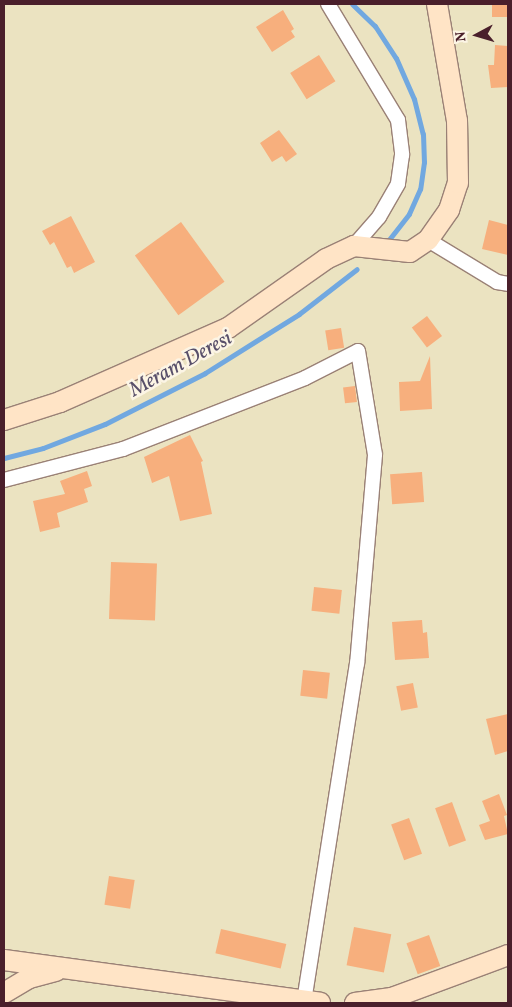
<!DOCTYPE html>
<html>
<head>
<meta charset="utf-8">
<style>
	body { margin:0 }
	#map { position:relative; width:512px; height:1007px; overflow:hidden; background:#ebe3c1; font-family:Vollkorn,serif }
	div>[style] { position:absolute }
	.stream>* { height:5px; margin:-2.5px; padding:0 2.5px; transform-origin:2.5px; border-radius:2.5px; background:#71a8e0 }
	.building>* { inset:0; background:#f7af7d; transform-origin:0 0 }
	.roads { filter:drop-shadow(1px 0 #9a8176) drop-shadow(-1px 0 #9a8176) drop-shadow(0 1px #9a8176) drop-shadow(0 -1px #9a8176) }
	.street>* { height:14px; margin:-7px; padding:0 7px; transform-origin:7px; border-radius:7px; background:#fff }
	.secondary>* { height:20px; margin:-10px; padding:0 10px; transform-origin:10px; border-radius:10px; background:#ffe4c6 }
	span { translate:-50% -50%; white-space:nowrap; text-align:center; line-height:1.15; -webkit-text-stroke:5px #fcf5e5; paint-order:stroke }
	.water-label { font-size:21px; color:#584f6a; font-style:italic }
	.frame { position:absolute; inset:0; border:5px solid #4a1f2b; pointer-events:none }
	.north { position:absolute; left:452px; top:10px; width:50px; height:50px; -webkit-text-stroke:4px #fcf5e5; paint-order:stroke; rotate:264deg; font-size:14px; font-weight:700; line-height:20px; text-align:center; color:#4a1f2b }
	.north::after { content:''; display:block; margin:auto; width:18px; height:22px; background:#4a1f2b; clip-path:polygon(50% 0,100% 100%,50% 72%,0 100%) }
</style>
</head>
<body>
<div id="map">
	<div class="stream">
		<i style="left:352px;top:4px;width:32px;rotate:44deg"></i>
		<i style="left:375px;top:26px;width:38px;rotate:57deg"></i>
		<i style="left:396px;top:58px;width:45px;rotate:66.3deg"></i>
		<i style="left:414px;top:99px;width:36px;rotate:76deg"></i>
		<i style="left:423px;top:134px;width:28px;rotate:88deg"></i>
		<i style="left:424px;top:162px;width:27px;rotate:98deg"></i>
		<i style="left:420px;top:189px;width:27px;rotate:114deg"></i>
		<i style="left:409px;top:214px;width:34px;rotate:128deg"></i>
		<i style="left:4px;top:458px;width:40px;rotate:-14.4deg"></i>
		<i style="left:43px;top:448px;width:66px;rotate:-21.2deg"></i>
		<i style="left:105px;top:424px;width:112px;rotate:-27deg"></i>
		<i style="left:205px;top:373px;width:111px;rotate:-32.1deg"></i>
		<i style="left:299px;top:314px;width:73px;rotate:-37.8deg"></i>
	</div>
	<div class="building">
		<i style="left:492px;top:4px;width:16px;height:13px"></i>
		<i style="clip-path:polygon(283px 10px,294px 29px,291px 31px,295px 37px,272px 52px,256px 27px)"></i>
		<i style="clip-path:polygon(495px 45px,508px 46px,508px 87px,491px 88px,488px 65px,494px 65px)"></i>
		<i style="left:319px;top:55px;width:31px;height:34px;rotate:58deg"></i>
		<i style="clip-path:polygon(279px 130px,297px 154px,286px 162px,282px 156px,272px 162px,260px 143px)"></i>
		<i style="clip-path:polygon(71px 216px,95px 262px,74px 273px,71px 266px,67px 268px,54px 242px,50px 245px,42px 231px)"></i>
		<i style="clip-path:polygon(489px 220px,508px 225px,508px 255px,482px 249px)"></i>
		<i style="left:181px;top:222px;width:74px;height:57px;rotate:54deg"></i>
		<i style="left:427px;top:316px;width:25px;height:19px;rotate:53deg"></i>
		<i style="left:341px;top:328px;width:20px;height:16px;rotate:81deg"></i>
		<i style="clip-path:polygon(430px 356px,432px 409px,400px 411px,399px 382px,420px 381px)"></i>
		<i style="left:355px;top:386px;width:16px;height:12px;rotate:83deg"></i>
		<i style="clip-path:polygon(190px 435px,203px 461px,201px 462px,212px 514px,180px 521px,169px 476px,152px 483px,144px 457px)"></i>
		<i style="clip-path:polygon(87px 471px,92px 486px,84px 489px,88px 502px,57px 513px,60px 527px,40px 532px,33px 501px,65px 494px,60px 481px)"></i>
		<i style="left:422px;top:472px;width:30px;height:32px;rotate:86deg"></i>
		<i style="left:111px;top:562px;width:46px;height:57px;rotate:2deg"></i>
		<i style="left:314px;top:587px;width:28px;height:24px;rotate:6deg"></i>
		<i style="clip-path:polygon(422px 620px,423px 633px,427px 632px,429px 658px,395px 660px,392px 622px)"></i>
		<i style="left:303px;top:670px;width:27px;height:26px;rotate:6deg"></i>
		<i style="left:413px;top:683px;width:25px;height:17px;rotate:79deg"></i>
		<i style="clip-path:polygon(508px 714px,508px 751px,495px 755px,486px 719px)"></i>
		<i style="clip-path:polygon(499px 794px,507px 815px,504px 816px,508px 834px,485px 840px,479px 825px,490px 821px,482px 801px)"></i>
		<i style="left:452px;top:802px;width:41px;height:18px;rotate:70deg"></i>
		<i style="left:409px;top:818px;width:38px;height:19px;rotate:70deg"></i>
		<i style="left:109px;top:876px;width:26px;height:29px;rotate:9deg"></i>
		<i style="left:354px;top:927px;width:38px;height:39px;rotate:11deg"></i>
		<i style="left:221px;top:929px;width:67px;height:25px;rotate:13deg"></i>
		<i style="left:429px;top:935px;width:33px;height:24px;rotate:70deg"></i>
	</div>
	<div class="roads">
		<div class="street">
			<i style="left:328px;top:4px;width:135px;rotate:58.9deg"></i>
			<i style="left:398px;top:120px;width:35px;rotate:83deg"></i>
			<i style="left:402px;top:155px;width:29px;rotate:98deg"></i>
			<i style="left:398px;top:184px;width:38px;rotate:120deg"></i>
			<i style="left:379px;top:217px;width:38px;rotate:131deg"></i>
			<i style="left:428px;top:240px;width:81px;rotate:31.3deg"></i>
			<i style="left:497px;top:282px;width:11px;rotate:10deg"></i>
			<i style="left:4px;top:480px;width:123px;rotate:-14.6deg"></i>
			<i style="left:123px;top:449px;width:195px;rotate:-21.3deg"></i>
			<i style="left:305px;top:378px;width:59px;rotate:-27deg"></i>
			<i style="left:358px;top:351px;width:105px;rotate:80.7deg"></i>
			<i style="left:375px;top:455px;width:209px;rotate:94.9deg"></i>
			<i style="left:357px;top:663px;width:341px;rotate:98.9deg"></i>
		</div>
		<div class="secondary">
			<i style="left:4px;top:420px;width:59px;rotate:-17.8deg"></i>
			<i style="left:60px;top:402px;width:184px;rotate:-23.8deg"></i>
			<i style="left:228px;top:328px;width:120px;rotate:-35.1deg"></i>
			<i style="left:326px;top:259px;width:31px;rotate:-25deg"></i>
			<i style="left:354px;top:246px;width:56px;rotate:6.1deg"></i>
			<i style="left:410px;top:252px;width:22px;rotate:-34deg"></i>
			<i style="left:428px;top:240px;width:37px;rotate:-55deg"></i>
			<i style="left:449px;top:210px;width:28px;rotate:-72deg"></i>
			<i style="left:458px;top:183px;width:62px;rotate:-90.9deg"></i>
			<i style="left:457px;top:121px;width:119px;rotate:-99.7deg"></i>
			<i style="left:4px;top:960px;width:319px;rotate:7.7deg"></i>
			<i style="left:4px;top:993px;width:29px;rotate:-31deg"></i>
			<i style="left:29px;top:978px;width:28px;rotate:-15deg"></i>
			<i style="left:355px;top:1003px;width:37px;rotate:-8deg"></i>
			<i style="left:392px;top:998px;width:124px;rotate:-20.3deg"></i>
		</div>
	</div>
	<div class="water-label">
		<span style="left:181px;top:365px;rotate:-29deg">Meram Deresi</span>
	</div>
	<div class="frame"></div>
	<div class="north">N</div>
</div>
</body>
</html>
